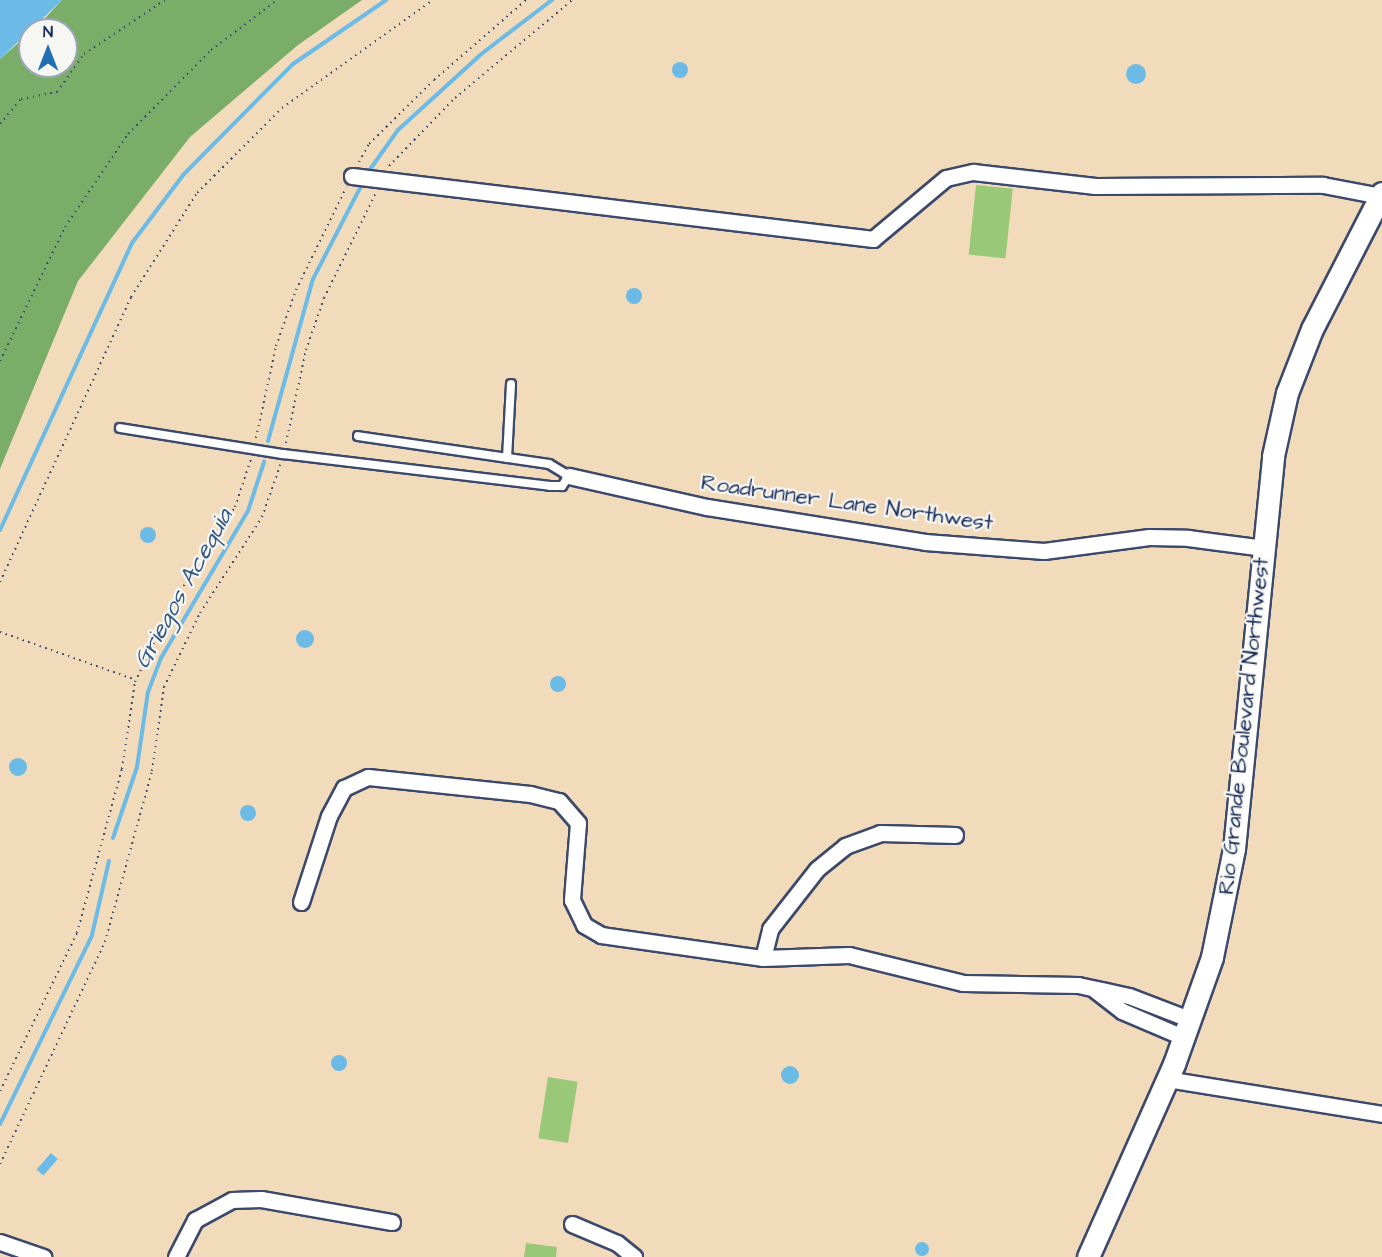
<!DOCTYPE html>
<html>
<head>
<meta charset="utf-8">
<style>
	body { margin:0 }
	#map { position:relative; width:1382px; height:1257px; overflow:hidden; background:#f2dbbb; font-family:"Architects Daughter",sans-serif }
	div>[style] { position:absolute }
	.green>* { inset:0; background:#99c978; transform-origin:0 0 }
	.forest>* { inset:0; background:#7aad68 }
	.water>* { inset:0; background:#6bbbe6; transform-origin:0 0 }
	.round { border-radius:50% }
	.stream>* { height:4px; margin:-2px; padding:0 2px; transform-origin:2px; border-radius:2px; background:#6bbbe6 }
	.path>* { height:2px; margin-top:-1px; transform-origin:0; background:repeating-linear-gradient(90deg,#3b496c 0 1.5px,transparent 0 6px) }
	.roads { filter:drop-shadow(2px 0 #3b496c) drop-shadow(-2px 0 #3b496c) drop-shadow(0 2px #3b496c) drop-shadow(0 -2px #3b496c) }
	.lane>* { height:8px; margin:-4px; padding:0 4px; transform-origin:4px; border-radius:4px; background:#fff }
	.street>* { height:15px; margin:-7.5px; padding:0 7.5px; transform-origin:7.5px; border-radius:7.5px; background:#fff }
	.secondary>* { height:21px; margin:-10.5px; padding:0 10.5px; transform-origin:10.5px; border-radius:10.5px; background:#fff }
	span { translate:-50% -50%; white-space:nowrap; text-align:center; line-height:1.15; -webkit-text-stroke:4.5px #f6f6f2; paint-order:stroke }
	.street-label { font-size:22px; color:#1b2f5e }
	.water-label { font-size:24px; color:#335987; font-style:italic }
	.north { position:absolute; left:18px; top:18px; width:60px; height:60px; box-sizing:border-box; background:#f6f6f2; border:2px solid #9ea6b7; border-radius:50%; rotate:0deg; font-size:16px; font-weight:700; line-height:24px; text-align:center; color:#1b2f5e }
	.north::after { content:''; display:block; margin:auto; width:21px; height:27px; background:#1f6fb2; clip-path:polygon(50% 0,100% 100%,50% 72%,0 100%) }
</style>
</head>
<body>
<div id="map">
	<div class="green">
		<i style="left:976px;top:185px;width:37px;height:70px;rotate:6deg"></i>
		<i style="left:548px;top:1077px;width:30px;height:62px;rotate:9deg"></i>
		<i style="clip-path:polygon(526px 1243px,557px 1247px,556px 1257px,524px 1257px)"></i>
	</div>
	<div class="forest">
		<i style="clip-path:polygon(62px 0,362px 0,298px 45px,190px 137px,78px 281px,0 469px,0 59px,30px 33px,30px 66px,66px 66px,66px 30px,34px 30px)"></i>
	</div>
	<div class="water">
		<i style="clip-path:polygon(0 0,62px 0,0 59px)"></i>
		<i class="round" style="left:672px;top:62px;width:16px;height:16px"></i>
		<i class="round" style="left:1126px;top:64px;width:20px;height:20px"></i>
		<i class="round" style="left:626px;top:288px;width:16px;height:16px"></i>
		<i class="round" style="left:140px;top:527px;width:16px;height:16px"></i>
		<i class="round" style="left:296px;top:630px;width:18px;height:18px"></i>
		<i class="round" style="left:550px;top:676px;width:16px;height:16px"></i>
		<i class="round" style="left:9px;top:758px;width:18px;height:18px"></i>
		<i class="round" style="left:240px;top:805px;width:16px;height:16px"></i>
		<i class="round" style="left:331px;top:1055px;width:16px;height:16px"></i>
		<i class="round" style="left:781px;top:1066px;width:18px;height:18px"></i>
		<i style="left:51px;top:1153px;width:9px;height:22px;rotate:41deg"></i>
		<i class="round" style="left:915px;top:1242px;width:14px;height:14px"></i>
	</div>
	<div class="stream">
		<i style="left:366px;top:175px;width:55px;rotate:-54.6deg"></i>
		<i style="left:398px;top:130px;width:111px;rotate:-42.4deg"></i>
		<i style="left:480px;top:55px;width:91px;rotate:-37.4deg"></i>
		<i style="left:268px;top:441px;width:168px;rotate:-74.5deg"></i>
		<i style="left:313px;top:279px;width:109px;rotate:-62.7deg"></i>
		<i style="left:0;top:530px;width:316px;rotate:-65.3deg"></i>
		<i style="left:132px;top:243px;width:86px;rotate:-53deg"></i>
		<i style="left:184px;top:174px;width:155px;rotate:-45.3deg"></i>
		<i style="left:293px;top:64px;width:113px;rotate:-34.5deg"></i>
		<i style="left:113px;top:838px;width:75px;rotate:-71.3deg"></i>
		<i style="left:137px;top:767px;width:76px;rotate:-81.7deg"></i>
		<i style="left:148px;top:692px;width:36px;rotate:-69deg"></i>
		<i style="left:161px;top:658px;width:171px;rotate:-59.4deg"></i>
		<i style="left:248px;top:511px;width:52px;rotate:-71.9deg"></i>
		<i style="left:0;top:1124px;width:210px;rotate:-64deg"></i>
		<i style="left:92px;top:935px;width:76px;rotate:-77.1deg"></i>
	</div>
	<div class="path">
		<i style="left:0;top:124px;width:33px;rotate:-50deg"></i>
		<i style="left:21px;top:99px;width:37px;rotate:-11deg"></i>
		<i style="left:57px;top:92px;width:47px;rotate:-54.6deg"></i>
		<i style="left:84px;top:54px;width:97px;rotate:-33.7deg"></i>
		<i style="left:359px;top:162px;width:21px;rotate:-61deg"></i>
		<i style="left:369px;top:144px;width:91px;rotate:-44.6deg"></i>
		<i style="left:434px;top:80px;width:122px;rotate:-41deg"></i>
		<i style="left:389px;top:166px;width:95px;rotate:-45.9deg"></i>
		<i style="left:455px;top:98px;width:153px;rotate:-39.9deg"></i>
		<i style="left:0;top:361px;width:149px;rotate:-64.1deg"></i>
		<i style="left:65px;top:227px;width:112px;rotate:-55.9deg"></i>
		<i style="left:128px;top:134px;width:118px;rotate:-45.3deg"></i>
		<i style="left:211px;top:50px;width:83px;rotate:-37.1deg"></i>
		<i style="left:256px;top:438px;width:94px;rotate:-77.7deg"></i>
		<i style="left:276px;top:346px;width:59px;rotate:-70.3deg"></i>
		<i style="left:296px;top:290px;width:114px;rotate:-63.9deg"></i>
		<i style="left:286px;top:443px;width:95px;rotate:-77.9deg"></i>
		<i style="left:306px;top:350px;width:55px;rotate:-70.9deg"></i>
		<i style="left:324px;top:298px;width:117px;rotate:-63.7deg"></i>
		<i style="left:0;top:582px;width:314px;rotate:-65.3deg"></i>
		<i style="left:131px;top:297px;width:123px;rotate:-57.6deg"></i>
		<i style="left:197px;top:193px;width:120px;rotate:-45deg"></i>
		<i style="left:282px;top:108px;width:186px;rotate:-35.6deg"></i>
		<i style="left:0;top:632px;width:144px;rotate:19.4deg"></i>
		<i style="left:0;top:1091px;width:176px;rotate:-64deg"></i>
		<i style="left:77px;top:933px;width:170px;rotate:-74.7deg"></i>
		<i style="left:122px;top:769px;width:88px;rotate:-81.5deg"></i>
		<i style="left:135px;top:682px;width:90px;rotate:-64.3deg"></i>
		<i style="left:174px;top:601px;width:112px;rotate:-57deg"></i>
		<i style="left:235px;top:507px;width:51px;rotate:-71.6deg"></i>
		<i style="left:0;top:1164px;width:246px;rotate:-64.7deg"></i>
		<i style="left:105px;top:942px;width:177px;rotate:-74.6deg"></i>
		<i style="left:152px;top:771px;width:85px;rotate:-81.9deg"></i>
		<i style="left:164px;top:687px;width:82px;rotate:-64.1deg"></i>
		<i style="left:200px;top:613px;width:114px;rotate:-57.1deg"></i>
		<i style="left:262px;top:517px;width:57px;rotate:-70.6deg"></i>
	</div>
	<div class="roads">
		<div class="lane">
			<i style="left:120px;top:428px;width:165px;rotate:9.1deg"></i>
			<i style="left:283px;top:454px;width:269px;rotate:6.8deg"></i>
			<i style="left:550px;top:486px;width:12px"></i>
			<i style="left:562px;top:486px;width:12px;rotate:-55deg"></i>
			<i style="left:569px;top:476px;width:23px;rotate:-149deg"></i>
			<i style="left:549px;top:464px;width:193px;rotate:-171.7deg"></i>
			<i style="left:507px;top:458px;width:74px;rotate:-86.9deg"></i>
		</div>
		<div class="street">
			<i style="left:352px;top:176px;width:525px;rotate:6.89deg"></i>
			<i style="left:873px;top:239px;width:95px;rotate:-39.9deg"></i>
			<i style="left:946px;top:178px;width:28px;rotate:-13deg"></i>
			<i style="left:973px;top:172px;width:123px;rotate:6.5deg"></i>
			<i style="left:1095px;top:186px;width:228px;rotate:-0.3deg"></i>
			<i style="left:1323px;top:185px;width:58px;rotate:10.9deg"></i>
			<i style="left:569px;top:476px;width:141px;rotate:12.7deg"></i>
			<i style="left:707px;top:507px;width:221px;rotate:9.1deg"></i>
			<i style="left:925px;top:542px;width:119px;rotate:4.3deg"></i>
			<i style="left:1044px;top:551px;width:106px;rotate:-7.6deg"></i>
			<i style="left:1149px;top:537px;width:39px;rotate:1deg"></i>
			<i style="left:1188px;top:538px;width:77px;rotate:7.5deg"></i>
			<i style="left:301px;top:902px;width:90px;rotate:-72deg"></i>
			<i style="left:329px;top:816px;width:32px;rotate:-62deg"></i>
			<i style="left:344px;top:788px;width:26px;rotate:-25deg"></i>
			<i style="left:368px;top:777px;width:163px;rotate:6deg"></i>
			<i style="left:530px;top:794px;width:30px;rotate:14deg"></i>
			<i style="left:559px;top:801px;width:29px;rotate:49deg"></i>
			<i style="left:578px;top:823px;width:77px;rotate:94.5deg"></i>
			<i style="left:572px;top:900px;width:28px;rotate:64deg"></i>
			<i style="left:584px;top:925px;width:20px;rotate:30deg"></i>
			<i style="left:601px;top:935px;width:164px;rotate:8.1deg"></i>
			<i style="left:763px;top:958px;width:86px;rotate:-2deg"></i>
			<i style="left:849px;top:955px;width:117px;rotate:13.8deg"></i>
			<i style="left:963px;top:983px;width:115px;rotate:1deg"></i>
			<i style="left:1078px;top:985px;width:52px;rotate:12.2deg"></i>
			<i style="left:1129px;top:996px;width:67px;rotate:20.9deg"></i>
			<i style="left:763px;top:958px;width:30px;rotate:-76deg"></i>
			<i style="left:770px;top:929px;width:76px;rotate:-51.9deg"></i>
			<i style="left:817px;top:869px;width:36px;rotate:-39deg"></i>
			<i style="left:845px;top:846px;width:37px;rotate:-20deg"></i>
			<i style="left:880px;top:833px;width:75px;rotate:1.5deg"></i>
			<i style="left:1095px;top:990px;width:34px;rotate:38deg"></i>
			<i style="left:1122px;top:1011px;width:69px;rotate:23.2deg"></i>
			<i style="left:1167px;top:1079px;width:218px;rotate:9.2deg"></i>
			<i style="left:572px;top:1224px;width:49px;rotate:22.9deg"></i>
			<i style="left:617px;top:1243px;width:22px;rotate:39deg"></i>
			<i style="left:0;top:1242px;width:46px;rotate:19.2deg"></i>
			<i style="left:176px;top:1257px;width:42px;rotate:-62.8deg"></i>
			<i style="left:195px;top:1220px;width:42px;rotate:-28.4deg"></i>
			<i style="left:232px;top:1200px;width:29px;rotate:-2deg"></i>
			<i style="left:261px;top:1199px;width:133px;rotate:10deg"></i>
		</div>
		<div class="secondary">
			<i style="left:1088px;top:1257px;width:211px;rotate:-66deg"></i>
			<i style="left:1174px;top:1064px;width:114px;rotate:-70.4deg"></i>
			<i style="left:1212px;top:957px;width:110px;rotate:-78.5deg"></i>
			<i style="left:1234px;top:849px;width:395px;rotate:-84.3deg"></i>
			<i style="left:1273px;top:456px;width:65px;rotate:-77.5deg"></i>
			<i style="left:1287px;top:393px;width:69px;rotate:-68.7deg"></i>
			<i style="left:1312px;top:329px;width:153px;rotate:-62.8deg"></i>
		</div>
	</div>
	<div class="street-label">
		<span style="left:847px;top:503px;rotate:8deg">Roadrunner Lane Northwest</span>
		<span style="left:1244px;top:726px;rotate:-84deg">Rio Grande Boulevard Northwest</span>
	</div>
	<div class="water-label">
		<span style="left:184px;top:589px;rotate:-61deg">Griegos Acequia</span>
	</div>
	<div class="north">N</div>
</div>
</body>
</html>
